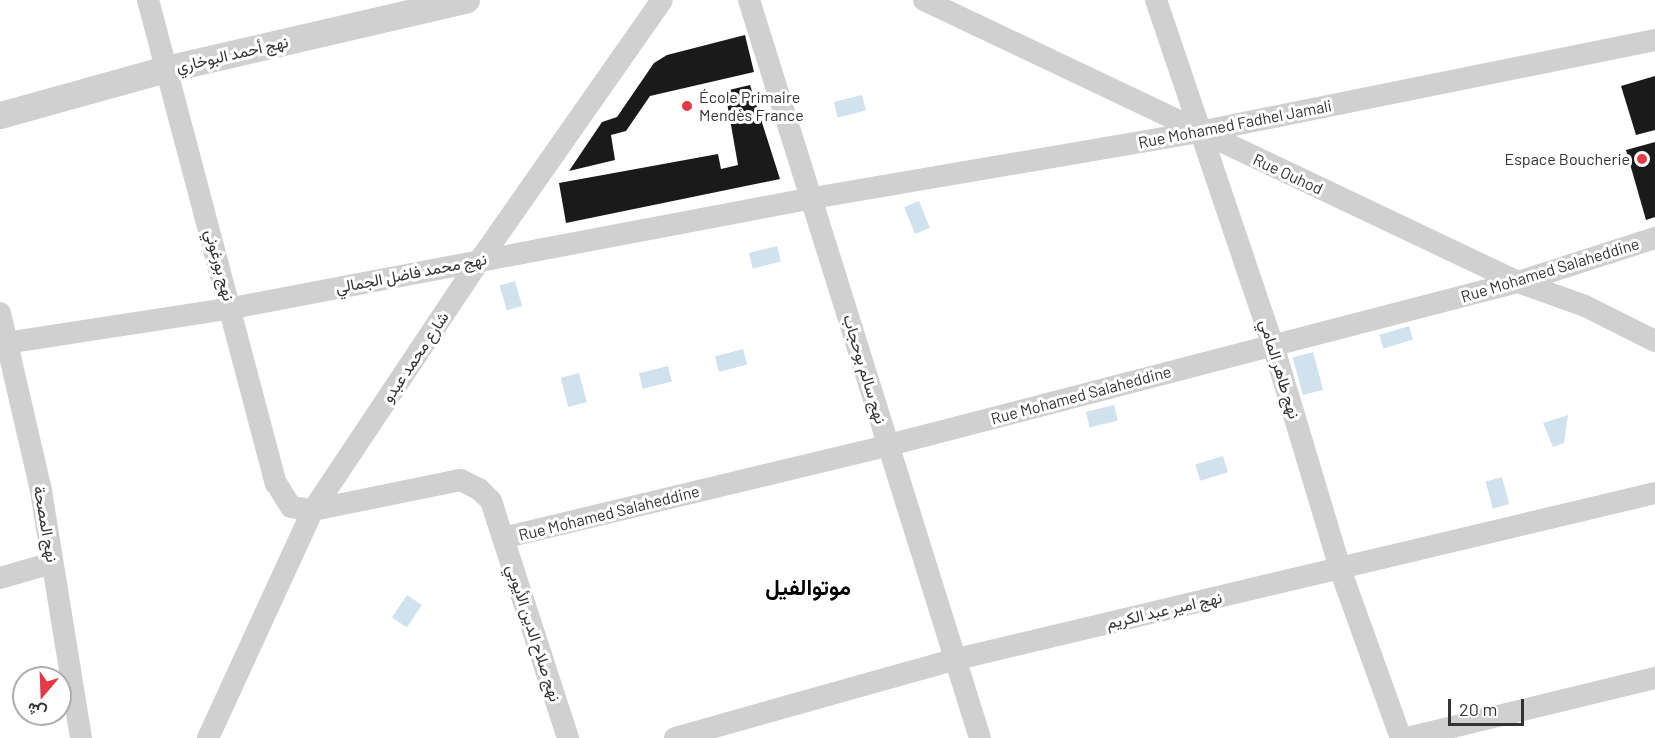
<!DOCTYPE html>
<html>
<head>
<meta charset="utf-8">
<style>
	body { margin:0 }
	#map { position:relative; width:1655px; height:738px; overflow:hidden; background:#fff; font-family:Barlow,Vazirmatn,sans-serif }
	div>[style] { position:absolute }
	.water>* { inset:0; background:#cfe2ee; transform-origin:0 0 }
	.building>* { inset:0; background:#1a1a1a }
	.minor>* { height:22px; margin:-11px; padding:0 11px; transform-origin:11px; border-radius:11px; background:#d0d0d0 }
	.tertiary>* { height:27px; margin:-13.5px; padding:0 13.5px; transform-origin:13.5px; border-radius:13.5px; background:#d0d0d0 }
	.dots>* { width:16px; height:16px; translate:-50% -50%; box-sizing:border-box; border:3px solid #fff; border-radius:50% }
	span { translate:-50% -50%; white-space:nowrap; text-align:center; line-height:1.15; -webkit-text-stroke:6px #fff; paint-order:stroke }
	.street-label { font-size:16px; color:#333 }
	.poi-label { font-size:16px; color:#333 }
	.left { translate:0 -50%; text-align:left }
	.right { translate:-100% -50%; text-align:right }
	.district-label { font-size:22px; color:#000; font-weight:700 }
	.north { position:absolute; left:12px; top:666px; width:60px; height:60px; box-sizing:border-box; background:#fff; border:2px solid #adadad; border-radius:50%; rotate:199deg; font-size:16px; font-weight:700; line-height:24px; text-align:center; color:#333 }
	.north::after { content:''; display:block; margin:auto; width:21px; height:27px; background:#e63946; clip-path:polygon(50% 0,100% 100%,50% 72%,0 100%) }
	.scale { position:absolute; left:1448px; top:699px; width:76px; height:27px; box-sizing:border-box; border:3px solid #333; border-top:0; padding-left:8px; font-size:18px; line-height:21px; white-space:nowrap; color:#333; -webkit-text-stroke:4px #fff; paint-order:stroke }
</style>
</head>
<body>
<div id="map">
	<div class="water">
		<i style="left:862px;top:95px;width:16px;height:29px;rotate:76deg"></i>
		<i style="left:919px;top:201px;width:29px;height:16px;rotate:68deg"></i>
		<i style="left:777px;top:246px;width:16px;height:29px;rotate:76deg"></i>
		<i style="left:515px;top:281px;width:26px;height:16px;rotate:74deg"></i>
		<i style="left:1409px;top:326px;width:14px;height:31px;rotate:73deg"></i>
		<i style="left:743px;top:349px;width:16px;height:29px;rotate:75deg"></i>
		<i style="left:1313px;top:352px;width:39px;height:21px;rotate:75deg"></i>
		<i style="left:668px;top:366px;width:16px;height:30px;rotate:76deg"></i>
		<i style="left:579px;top:373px;width:30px;height:19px;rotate:75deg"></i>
		<i style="left:1114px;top:405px;width:16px;height:29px;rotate:76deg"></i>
		<i style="clip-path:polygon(1568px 415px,1564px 443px,1553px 447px,1543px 423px)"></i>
		<i style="left:1223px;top:456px;width:17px;height:29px;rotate:73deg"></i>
		<i style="left:1502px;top:477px;width:28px;height:17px;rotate:75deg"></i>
		<i style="left:407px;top:595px;width:18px;height:27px;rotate:34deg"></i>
	</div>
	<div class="building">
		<i style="clip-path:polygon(745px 35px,754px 72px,650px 96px,626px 131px,611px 135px,615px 160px,569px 171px,602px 122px,617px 117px,654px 63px,667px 55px)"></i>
		<i style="clip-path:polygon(1655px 76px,1655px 130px,1636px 135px,1621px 86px)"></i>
		<i style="clip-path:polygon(750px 85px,780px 179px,566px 223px,559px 183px,718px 154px,721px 169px,738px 165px,725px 91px)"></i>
		<i style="clip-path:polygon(1655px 142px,1655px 217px,1646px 220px,1626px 150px)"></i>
	</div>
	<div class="minor">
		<i style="left:148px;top:0;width:500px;rotate:75.2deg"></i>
		<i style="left:276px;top:483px;width:28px;rotate:58deg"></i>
		<i style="left:291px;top:507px;width:22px;rotate:8deg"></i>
		<i style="left:313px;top:510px;width:151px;rotate:-11.5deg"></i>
		<i style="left:461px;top:480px;width:20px;rotate:27deg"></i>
		<i style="left:479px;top:489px;width:17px;rotate:45deg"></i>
		<i style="left:491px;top:501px;width:249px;rotate:72deg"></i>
		<i style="left:749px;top:0;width:773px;rotate:72.62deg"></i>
		<i style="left:924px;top:0;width:658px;rotate:25.4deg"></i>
		<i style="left:1518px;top:282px;width:71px;rotate:19.7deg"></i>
		<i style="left:1585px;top:306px;width:78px;rotate:26.6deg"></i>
		<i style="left:1156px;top:0;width:364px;rotate:71.3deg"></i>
		<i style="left:1273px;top:345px;width:234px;rotate:73.3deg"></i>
		<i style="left:1340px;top:569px;width:180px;rotate:70.2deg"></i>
		<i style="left:0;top:313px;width:183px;rotate:77deg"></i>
		<i style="left:41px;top:491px;width:250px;rotate:80.8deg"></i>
		<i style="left:0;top:344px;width:235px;rotate:-8.8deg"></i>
		<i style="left:232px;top:308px;width:591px;rotate:-10.72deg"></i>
		<i style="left:813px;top:198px;width:392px;rotate:-9.7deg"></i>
		<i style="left:1199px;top:132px;width:465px;rotate:-11.4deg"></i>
		<i style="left:503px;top:538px;width:397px;rotate:-13.5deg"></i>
		<i style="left:889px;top:445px;width:650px;rotate:-14.53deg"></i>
		<i style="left:1518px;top:282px;width:144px;rotate:-17.8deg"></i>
		<i style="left:0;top:578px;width:54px;rotate:-16.1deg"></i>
		<i style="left:208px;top:738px;width:251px;rotate:-65.3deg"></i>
		<i style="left:313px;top:510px;width:301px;rotate:-56.3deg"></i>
		<i style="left:480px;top:260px;width:317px;rotate:-55deg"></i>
		<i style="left:675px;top:738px;width:289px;rotate:-15.7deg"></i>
		<i style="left:953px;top:660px;width:722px;rotate:-13.38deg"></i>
		<i style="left:1407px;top:738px;width:255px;rotate:-13.6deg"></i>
	</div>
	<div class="tertiary">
		<i style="left:0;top:115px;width:172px;rotate:-15.5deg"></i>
		<i style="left:166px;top:69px;width:308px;rotate:-13deg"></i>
	</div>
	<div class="dots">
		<i style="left:687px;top:106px;background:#e63946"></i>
		<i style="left:1642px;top:159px;background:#e63946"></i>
	</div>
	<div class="street-label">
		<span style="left:232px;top:54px;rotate:-13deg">نهج أحمد البوخاري</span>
		<span style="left:1235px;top:124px;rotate:-11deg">Rue Mohamed Fadhel Jamali</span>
		<span style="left:1288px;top:174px;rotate:25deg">Rue Ouhod</span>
		<span style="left:220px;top:265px;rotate:75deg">نهج بورغوني</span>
		<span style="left:1550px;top:270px;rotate:-17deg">Rue Mohamed Salaheddine</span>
		<span style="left:411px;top:273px;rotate:-11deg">نهج محمد فاضل الجمالي</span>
		<span style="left:415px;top:357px;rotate:-56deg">شارع محمد عبدو</span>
		<span style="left:865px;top:369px;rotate:73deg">نهج سالم بوحجاب</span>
		<span style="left:1280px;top:369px;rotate:73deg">نهج طاهر المامي</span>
		<span style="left:1081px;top:395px;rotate:-15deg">Rue Mohamed Salaheddine</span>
		<span style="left:609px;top:513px;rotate:-14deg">Rue Mohamed Salaheddine</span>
		<span style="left:46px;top:524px;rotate:80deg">نهج المصحة</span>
		<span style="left:1164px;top:610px;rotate:-13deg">نهج امير عبد الكريم</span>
		<span style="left:534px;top:633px;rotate:72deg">نهج صلاح الدين الأيوبي</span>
	</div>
	<div class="poi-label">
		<span class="left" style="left:699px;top:106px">École Primaire<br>Mendès France</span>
		<span class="right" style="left:1630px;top:159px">Espace Boucherie</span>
	</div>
	<div class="district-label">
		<span style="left:808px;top:587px">موتوالفيل</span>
	</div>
	<div class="north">ش</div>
	<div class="scale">20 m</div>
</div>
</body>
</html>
